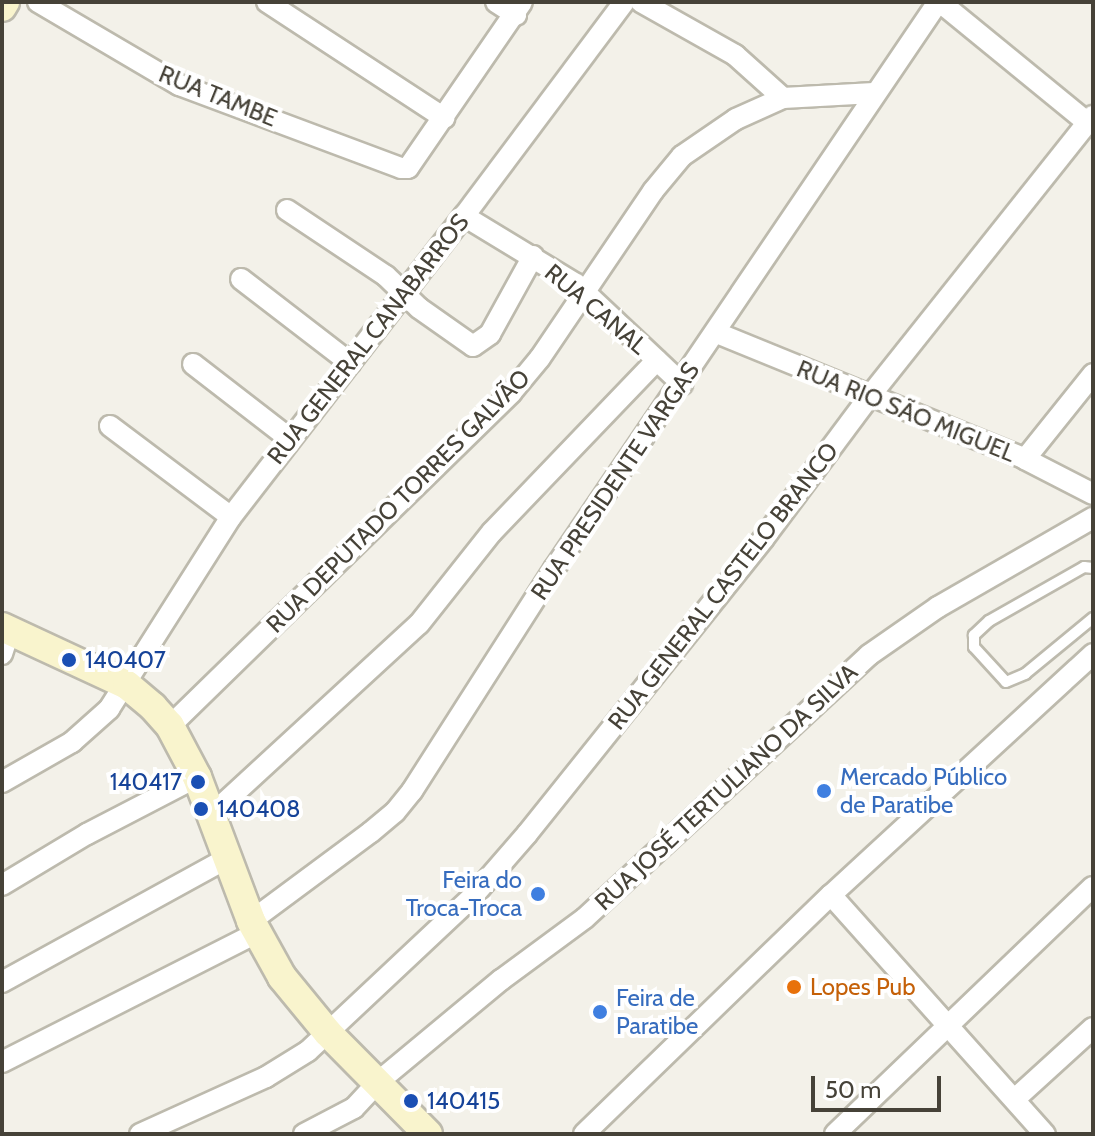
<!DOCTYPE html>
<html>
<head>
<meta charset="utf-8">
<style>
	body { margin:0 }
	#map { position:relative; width:1095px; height:1136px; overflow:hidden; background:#f3f1e9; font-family:Cabin,sans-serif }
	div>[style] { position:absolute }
	.roads { filter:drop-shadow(2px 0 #bdbaad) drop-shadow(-2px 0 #bdbaad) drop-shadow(0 2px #bdbaad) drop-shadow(0 -2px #bdbaad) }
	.service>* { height:10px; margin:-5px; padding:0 5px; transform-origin:5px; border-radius:5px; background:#fff }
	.minor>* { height:20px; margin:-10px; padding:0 10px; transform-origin:10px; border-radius:10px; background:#fff }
	.secondary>* { height:28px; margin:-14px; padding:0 14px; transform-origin:14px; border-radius:14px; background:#f9f4cd }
	.dots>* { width:22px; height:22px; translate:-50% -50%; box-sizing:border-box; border:4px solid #fff; border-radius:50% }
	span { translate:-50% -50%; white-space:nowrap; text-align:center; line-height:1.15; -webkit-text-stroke:8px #fff; paint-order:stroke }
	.street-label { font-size:24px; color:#464238 }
	.transit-label { font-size:24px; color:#164399 }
	.left { translate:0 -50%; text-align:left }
	.right { translate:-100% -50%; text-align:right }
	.shop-label { font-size:24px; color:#366cbe }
	.food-label { font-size:24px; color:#c56008 }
	.frame { position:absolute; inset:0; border:4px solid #464238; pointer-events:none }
	.scale { position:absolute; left:811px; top:1076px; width:130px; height:36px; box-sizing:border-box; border:4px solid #464238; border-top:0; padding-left:10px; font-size:24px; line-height:28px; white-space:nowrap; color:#464238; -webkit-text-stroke:6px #fff; paint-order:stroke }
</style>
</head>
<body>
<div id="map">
	<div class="roads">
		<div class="service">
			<i style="left:1093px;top:568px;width:9px;rotate:-174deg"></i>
			<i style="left:1084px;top:567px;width:109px;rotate:150.4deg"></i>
			<i style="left:989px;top:621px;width:21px;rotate:137deg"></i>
			<i style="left:974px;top:635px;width:12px;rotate:90deg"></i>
			<i style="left:974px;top:647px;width:47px;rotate:47.6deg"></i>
			<i style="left:1006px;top:682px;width:21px;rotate:-23deg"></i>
			<i style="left:1025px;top:674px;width:88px;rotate:-39.5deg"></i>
		</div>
		<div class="minor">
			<i style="left:38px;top:2px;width:164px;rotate:30.5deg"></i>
			<i style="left:179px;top:85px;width:237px;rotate:20.5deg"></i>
			<i style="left:401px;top:168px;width:7px"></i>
			<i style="left:408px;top:168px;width:201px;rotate:-55.5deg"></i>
			<i style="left:267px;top:2px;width:212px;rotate:33.2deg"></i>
			<i style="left:496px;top:2px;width:24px;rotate:33deg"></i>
			<i style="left:641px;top:2px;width:108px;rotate:29.4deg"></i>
			<i style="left:735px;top:55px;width:64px;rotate:41.9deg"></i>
			<i style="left:940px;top:2px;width:191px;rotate:39.3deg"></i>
			<i style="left:287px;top:210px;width:119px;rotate:33.7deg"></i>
			<i style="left:386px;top:276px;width:46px;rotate:44.1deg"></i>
			<i style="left:419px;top:308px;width:66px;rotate:35.1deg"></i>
			<i style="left:473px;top:346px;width:21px;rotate:-35deg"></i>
			<i style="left:490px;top:334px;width:89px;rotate:-61.1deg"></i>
			<i style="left:464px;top:216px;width:131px;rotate:31.3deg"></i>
			<i style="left:576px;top:284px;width:146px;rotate:43.3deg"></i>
			<i style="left:241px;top:279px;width:138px;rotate:37.6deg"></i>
			<i style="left:717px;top:333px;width:333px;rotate:22.2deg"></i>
			<i style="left:1025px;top:459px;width:76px;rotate:27.2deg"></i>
			<i style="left:193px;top:364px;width:123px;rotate:37.7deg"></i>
			<i style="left:110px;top:426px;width:151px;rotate:36.9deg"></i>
			<i style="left:1025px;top:459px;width:109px;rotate:-51.3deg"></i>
			<i style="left:2px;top:654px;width:25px;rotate:-72deg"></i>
			<i style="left:170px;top:726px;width:477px;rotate:-44.3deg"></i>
			<i style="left:511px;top:393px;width:45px;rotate:-50.4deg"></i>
			<i style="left:540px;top:358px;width:202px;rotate:-55.9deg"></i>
			<i style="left:653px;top:191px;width:45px;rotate:-50.4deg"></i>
			<i style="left:682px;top:156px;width:65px;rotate:-34.4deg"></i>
			<i style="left:736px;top:119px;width:51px;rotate:-24.1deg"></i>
			<i style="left:783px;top:98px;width:91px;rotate:-3.1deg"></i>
			<i style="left:2px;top:782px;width:81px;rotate:-29.7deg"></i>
			<i style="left:72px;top:742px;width:50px;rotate:-41.7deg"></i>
			<i style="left:109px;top:709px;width:227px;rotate:-57.6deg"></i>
			<i style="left:231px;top:517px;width:381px;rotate:-52.3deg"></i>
			<i style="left:464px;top:216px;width:267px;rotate:-53.2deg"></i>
			<i style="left:211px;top:815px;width:282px;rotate:-42.6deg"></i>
			<i style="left:419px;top:624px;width:117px;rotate:-51.6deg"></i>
			<i style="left:492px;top:532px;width:238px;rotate:-46.2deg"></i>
			<i style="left:2px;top:885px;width:99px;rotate:-31deg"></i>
			<i style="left:87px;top:834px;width:124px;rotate:-27.4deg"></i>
			<i style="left:831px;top:895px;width:321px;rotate:48.2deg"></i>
			<i style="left:251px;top:921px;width:149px;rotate:-36.6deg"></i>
			<i style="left:371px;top:832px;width:31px;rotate:-40deg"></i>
			<i style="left:395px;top:812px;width:27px;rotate:-51deg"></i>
			<i style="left:412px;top:791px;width:264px;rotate:-57.4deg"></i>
			<i style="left:554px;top:569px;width:685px;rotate:-55.89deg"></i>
			<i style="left:2px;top:982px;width:258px;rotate:-28.8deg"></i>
			<i style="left:2px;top:1062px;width:285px;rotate:-26.9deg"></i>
			<i style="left:1016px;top:1098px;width:104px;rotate:-42.3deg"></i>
			<i style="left:140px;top:1134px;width:138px;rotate:-24.3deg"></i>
			<i style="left:266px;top:1077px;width:49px;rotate:-31.8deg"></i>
			<i style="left:308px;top:1051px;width:228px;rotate:-43.2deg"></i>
			<i style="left:474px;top:895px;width:81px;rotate:-49deg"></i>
			<i style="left:527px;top:834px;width:379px;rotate:-51.3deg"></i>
			<i style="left:764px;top:538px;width:177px;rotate:-53.3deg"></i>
			<i style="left:870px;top:396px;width:358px;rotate:-51.5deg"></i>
			<i style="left:304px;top:1134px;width:56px;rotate:-27.5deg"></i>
			<i style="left:354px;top:1108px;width:35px;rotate:-47deg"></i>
			<i style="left:378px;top:1082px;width:160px;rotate:-39.7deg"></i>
			<i style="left:501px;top:980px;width:104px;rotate:-36.4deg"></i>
			<i style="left:585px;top:918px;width:387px;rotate:-42.8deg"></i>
			<i style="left:869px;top:655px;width:84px;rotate:-34.8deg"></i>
			<i style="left:938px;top:607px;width:179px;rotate:-29.9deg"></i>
			<i style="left:584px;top:1134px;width:344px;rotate:-44.1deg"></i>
			<i style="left:831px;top:895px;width:356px;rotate:-42.6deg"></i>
			<i style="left:835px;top:1134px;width:357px;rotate:-43.8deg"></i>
		</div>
		<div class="secondary">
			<i style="left:2px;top:7px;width:6px;rotate:-59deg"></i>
			<i style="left:2px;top:627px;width:138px;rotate:24.9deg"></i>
			<i style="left:127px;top:685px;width:34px;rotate:40deg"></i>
			<i style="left:153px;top:707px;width:25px;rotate:48deg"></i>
			<i style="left:170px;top:726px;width:58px;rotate:62.1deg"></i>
			<i style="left:197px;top:777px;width:154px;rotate:69.4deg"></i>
			<i style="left:251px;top:921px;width:64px;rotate:61deg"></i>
			<i style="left:282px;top:977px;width:72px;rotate:50.6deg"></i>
			<i style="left:328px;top:1033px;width:142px;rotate:45.3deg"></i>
		</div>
	</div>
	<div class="dots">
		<i style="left:69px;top:660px;background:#1a4fb4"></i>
		<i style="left:198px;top:782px;background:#1a4fb4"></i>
		<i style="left:824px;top:791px;background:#3f7fe0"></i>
		<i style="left:201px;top:809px;background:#1a4fb4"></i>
		<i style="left:538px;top:894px;background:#3f7fe0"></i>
		<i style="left:794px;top:987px;background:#e8710a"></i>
		<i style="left:600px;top:1012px;background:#3f7fe0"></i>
		<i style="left:411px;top:1101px;background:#1a4fb4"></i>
	</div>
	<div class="street-label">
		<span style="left:218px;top:96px;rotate:22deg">RUA TAMBE</span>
		<span style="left:596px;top:309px;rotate:40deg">RUA CANAL</span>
		<span style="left:368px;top:339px;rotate:-52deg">RUA GENERAL CANABARROS</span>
		<span style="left:906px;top:411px;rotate:22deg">RUA RIO SÃO MIGUEL</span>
		<span style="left:615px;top:481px;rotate:-56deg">RUA PRESIDENTE VARGAS</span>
		<span style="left:398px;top:501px;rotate:-45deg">RUA DEPUTADO TORRES GALVÃO</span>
		<span style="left:723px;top:586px;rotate:-52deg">RUA GENERAL CASTELO BRANCO</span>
		<span style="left:726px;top:787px;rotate:-43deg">RUA JOSÉ TERTULIANO DA SILVA</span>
	</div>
	<div class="transit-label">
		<span class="left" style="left:85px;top:660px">140407</span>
		<span class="right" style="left:182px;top:782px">140417</span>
		<span class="left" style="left:217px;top:809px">140408</span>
		<span class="left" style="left:427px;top:1101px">140415</span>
	</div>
	<div class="shop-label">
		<span class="left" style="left:840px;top:791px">Mercado Público<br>de Paratibe</span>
		<span class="right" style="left:522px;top:894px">Feira do<br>Troca-Troca</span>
		<span class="left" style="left:616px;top:1012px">Feira de<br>Paratibe</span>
	</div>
	<div class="food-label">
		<span class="left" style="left:810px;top:987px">Lopes Pub</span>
	</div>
	<div class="frame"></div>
	<div class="scale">50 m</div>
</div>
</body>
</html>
